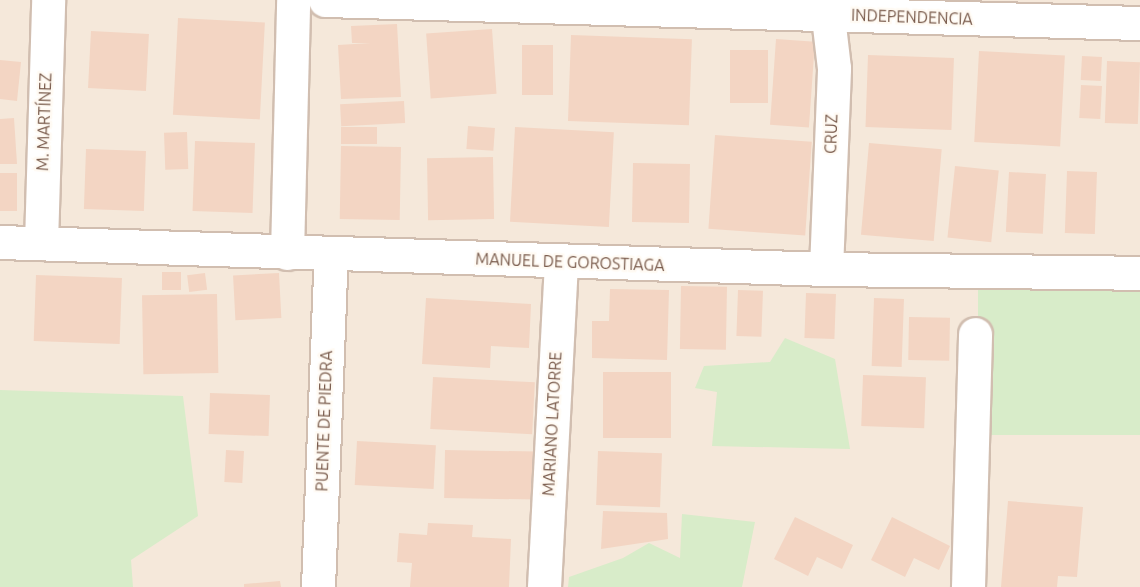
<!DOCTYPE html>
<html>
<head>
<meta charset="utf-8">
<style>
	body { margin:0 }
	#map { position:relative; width:1140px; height:587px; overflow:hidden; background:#fdf6ec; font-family:Ubuntu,sans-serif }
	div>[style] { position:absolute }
	.residential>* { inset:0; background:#f5e8da; transform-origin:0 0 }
	.green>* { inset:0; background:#d8ecc9; transform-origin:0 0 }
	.building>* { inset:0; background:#f3d5c3; transform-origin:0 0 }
	.roads { filter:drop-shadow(2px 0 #d1beb0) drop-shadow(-2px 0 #d1beb0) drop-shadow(0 2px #d1beb0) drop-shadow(0 -2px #d1beb0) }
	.minor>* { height:33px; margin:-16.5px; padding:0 16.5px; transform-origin:16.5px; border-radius:16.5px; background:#fff }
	span { translate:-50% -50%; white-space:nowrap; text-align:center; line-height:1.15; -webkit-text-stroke:4.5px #fffaf3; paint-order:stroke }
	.street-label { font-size:16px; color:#7a5c4d }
</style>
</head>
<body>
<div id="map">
	<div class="residential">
		<i style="left:0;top:0;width:1140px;height:587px"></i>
	</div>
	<div class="green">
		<i style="left:1140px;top:288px;width:147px;height:162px;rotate:90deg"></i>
		<i style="clip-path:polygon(785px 338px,835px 359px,850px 449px,712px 446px,717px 392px,695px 388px,704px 366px,770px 362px)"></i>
		<i style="clip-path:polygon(0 390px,183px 396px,198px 516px,131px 560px,133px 587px,0 587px)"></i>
		<i style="clip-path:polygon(682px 514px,755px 522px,742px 587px,568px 587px,569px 577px,623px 558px,649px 543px,680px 558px)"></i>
	</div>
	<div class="building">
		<i style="left:178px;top:18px;width:87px;height:97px;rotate:3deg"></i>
		<i style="clip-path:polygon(397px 24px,401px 97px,341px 99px,338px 45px,371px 43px,352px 43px,351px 26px)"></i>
		<i style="left:492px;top:29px;width:65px;height:66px;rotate:86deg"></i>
		<i style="left:91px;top:31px;width:58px;height:57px;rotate:3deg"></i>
		<i style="left:571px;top:35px;width:121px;height:86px;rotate:2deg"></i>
		<i style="left:776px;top:39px;width:39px;height:86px;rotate:4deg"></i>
		<i style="left:522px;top:45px;width:31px;height:50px"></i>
		<i style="left:730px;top:50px;width:38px;height:53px"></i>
		<i style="left:979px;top:51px;width:86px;height:91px;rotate:3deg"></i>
		<i style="left:868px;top:55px;width:86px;height:72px;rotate:2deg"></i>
		<i style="left:1082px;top:56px;width:20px;height:24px;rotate:3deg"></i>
		<i style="clip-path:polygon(0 60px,21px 62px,17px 101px,0 99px)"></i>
		<i style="left:1107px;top:61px;width:33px;height:62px;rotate:2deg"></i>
		<i style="left:1081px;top:85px;width:21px;height:33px;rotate:3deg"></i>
		<i style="left:404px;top:101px;width:22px;height:64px;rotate:87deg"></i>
		<i style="clip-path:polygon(14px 118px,17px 164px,0 164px,0 119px)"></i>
		<i style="left:468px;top:126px;width:27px;height:23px;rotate:4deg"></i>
		<i style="left:341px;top:127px;width:36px;height:17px"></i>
		<i style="left:515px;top:127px;width:99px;height:95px;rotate:3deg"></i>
		<i style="left:187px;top:132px;width:37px;height:23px;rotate:88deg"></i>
		<i style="left:715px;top:135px;width:97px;height:94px;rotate:4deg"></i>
		<i style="left:195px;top:141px;width:60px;height:70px;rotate:2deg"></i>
		<i style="left:869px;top:143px;width:73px;height:92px;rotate:5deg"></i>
		<i style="left:341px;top:146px;width:60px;height:73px;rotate:1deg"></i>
		<i style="left:86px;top:149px;width:60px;height:60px;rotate:2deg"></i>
		<i style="left:493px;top:157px;width:62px;height:66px;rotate:89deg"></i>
		<i style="left:633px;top:163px;width:57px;height:59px;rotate:1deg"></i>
		<i style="left:955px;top:166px;width:44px;height:72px;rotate:6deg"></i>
		<i style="left:1067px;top:171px;width:30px;height:62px;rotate:2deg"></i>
		<i style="left:1009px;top:172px;width:37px;height:60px;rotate:3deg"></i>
		<i style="left:0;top:173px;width:17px;height:38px"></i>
		<i style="left:162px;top:272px;width:19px;height:18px"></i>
		<i style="left:205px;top:273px;width:17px;height:18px;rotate:83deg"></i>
		<i style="left:279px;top:273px;width:45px;height:46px;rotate:87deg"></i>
		<i style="left:36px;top:275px;width:86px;height:66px;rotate:2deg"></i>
		<i style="left:681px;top:286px;width:46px;height:63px;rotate:1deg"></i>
		<i style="clip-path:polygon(610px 289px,669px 290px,667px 360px,592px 358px,592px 321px,609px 321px)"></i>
		<i style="left:738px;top:290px;width:25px;height:46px;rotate:2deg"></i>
		<i style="left:806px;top:293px;width:30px;height:45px;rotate:2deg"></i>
		<i style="left:217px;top:294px;width:79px;height:75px;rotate:89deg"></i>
		<i style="clip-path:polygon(426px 298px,531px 304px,529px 348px,491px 346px,490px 368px,422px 364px)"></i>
		<i style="left:874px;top:298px;width:30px;height:68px;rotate:2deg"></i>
		<i style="left:909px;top:317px;width:41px;height:43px;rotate:1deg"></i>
		<i style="left:603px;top:372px;width:68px;height:66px"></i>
		<i style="left:863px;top:375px;width:63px;height:51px;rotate:2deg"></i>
		<i style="left:433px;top:377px;width:102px;height:52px;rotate:3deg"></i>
		<i style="left:210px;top:393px;width:60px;height:41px;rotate:2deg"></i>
		<i style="left:357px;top:441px;width:79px;height:44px;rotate:3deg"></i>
		<i style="left:226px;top:450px;width:18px;height:32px;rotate:3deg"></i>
		<i style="left:445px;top:450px;width:92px;height:48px;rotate:1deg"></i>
		<i style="left:598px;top:451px;width:64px;height:54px;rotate:2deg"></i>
		<i style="clip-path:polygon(1008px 501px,1083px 507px,1077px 577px,1058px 576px,1057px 587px,1001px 587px)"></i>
		<i style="clip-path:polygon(603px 511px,667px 513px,668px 539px,601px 549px)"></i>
		<i style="clip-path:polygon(795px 517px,853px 545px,842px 569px,817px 557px,808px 576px,774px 559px)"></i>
		<i style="clip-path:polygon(892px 517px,950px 546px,939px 570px,914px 558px,905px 577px,871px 560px)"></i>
		<i style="clip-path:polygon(428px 523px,473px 525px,472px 537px,511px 539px,509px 587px,410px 587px,412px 563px,397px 562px,399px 533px,427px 535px)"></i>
		<i style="clip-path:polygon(280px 581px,281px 587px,244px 587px,244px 584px)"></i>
	</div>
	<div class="roads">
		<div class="minor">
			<i style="left:325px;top:0;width:815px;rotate:1.62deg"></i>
			<i style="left:0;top:242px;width:826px;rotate:1.87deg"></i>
			<i style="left:826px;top:269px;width:314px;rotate:0.7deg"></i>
			<i style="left:41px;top:243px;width:243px;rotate:-88.3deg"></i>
			<i style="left:287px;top:253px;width:253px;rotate:-88.6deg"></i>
			<i style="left:826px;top:269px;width:201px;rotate:-87.7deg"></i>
			<i style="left:834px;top:68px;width:68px;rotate:-96.7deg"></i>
			<i style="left:318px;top:587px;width:333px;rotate:-87.8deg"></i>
			<i style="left:544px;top:587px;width:325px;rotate:-87deg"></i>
			<i style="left:968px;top:587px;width:253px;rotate:-88.4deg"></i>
		</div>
	</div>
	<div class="street-label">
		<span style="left:912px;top:17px;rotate:2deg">INDEPENDENCIA</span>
		<span style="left:44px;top:122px;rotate:-88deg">M. MARTÍNEZ</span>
		<span style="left:831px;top:134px;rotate:-88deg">CRUZ</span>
		<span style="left:570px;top:262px;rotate:2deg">MANUEL DE GOROSTIAGA</span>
		<span style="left:324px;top:421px;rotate:-88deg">PUENTE DE PIEDRA</span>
		<span style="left:552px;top:424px;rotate:-87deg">MARIANO LATORRE</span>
	</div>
</div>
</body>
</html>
